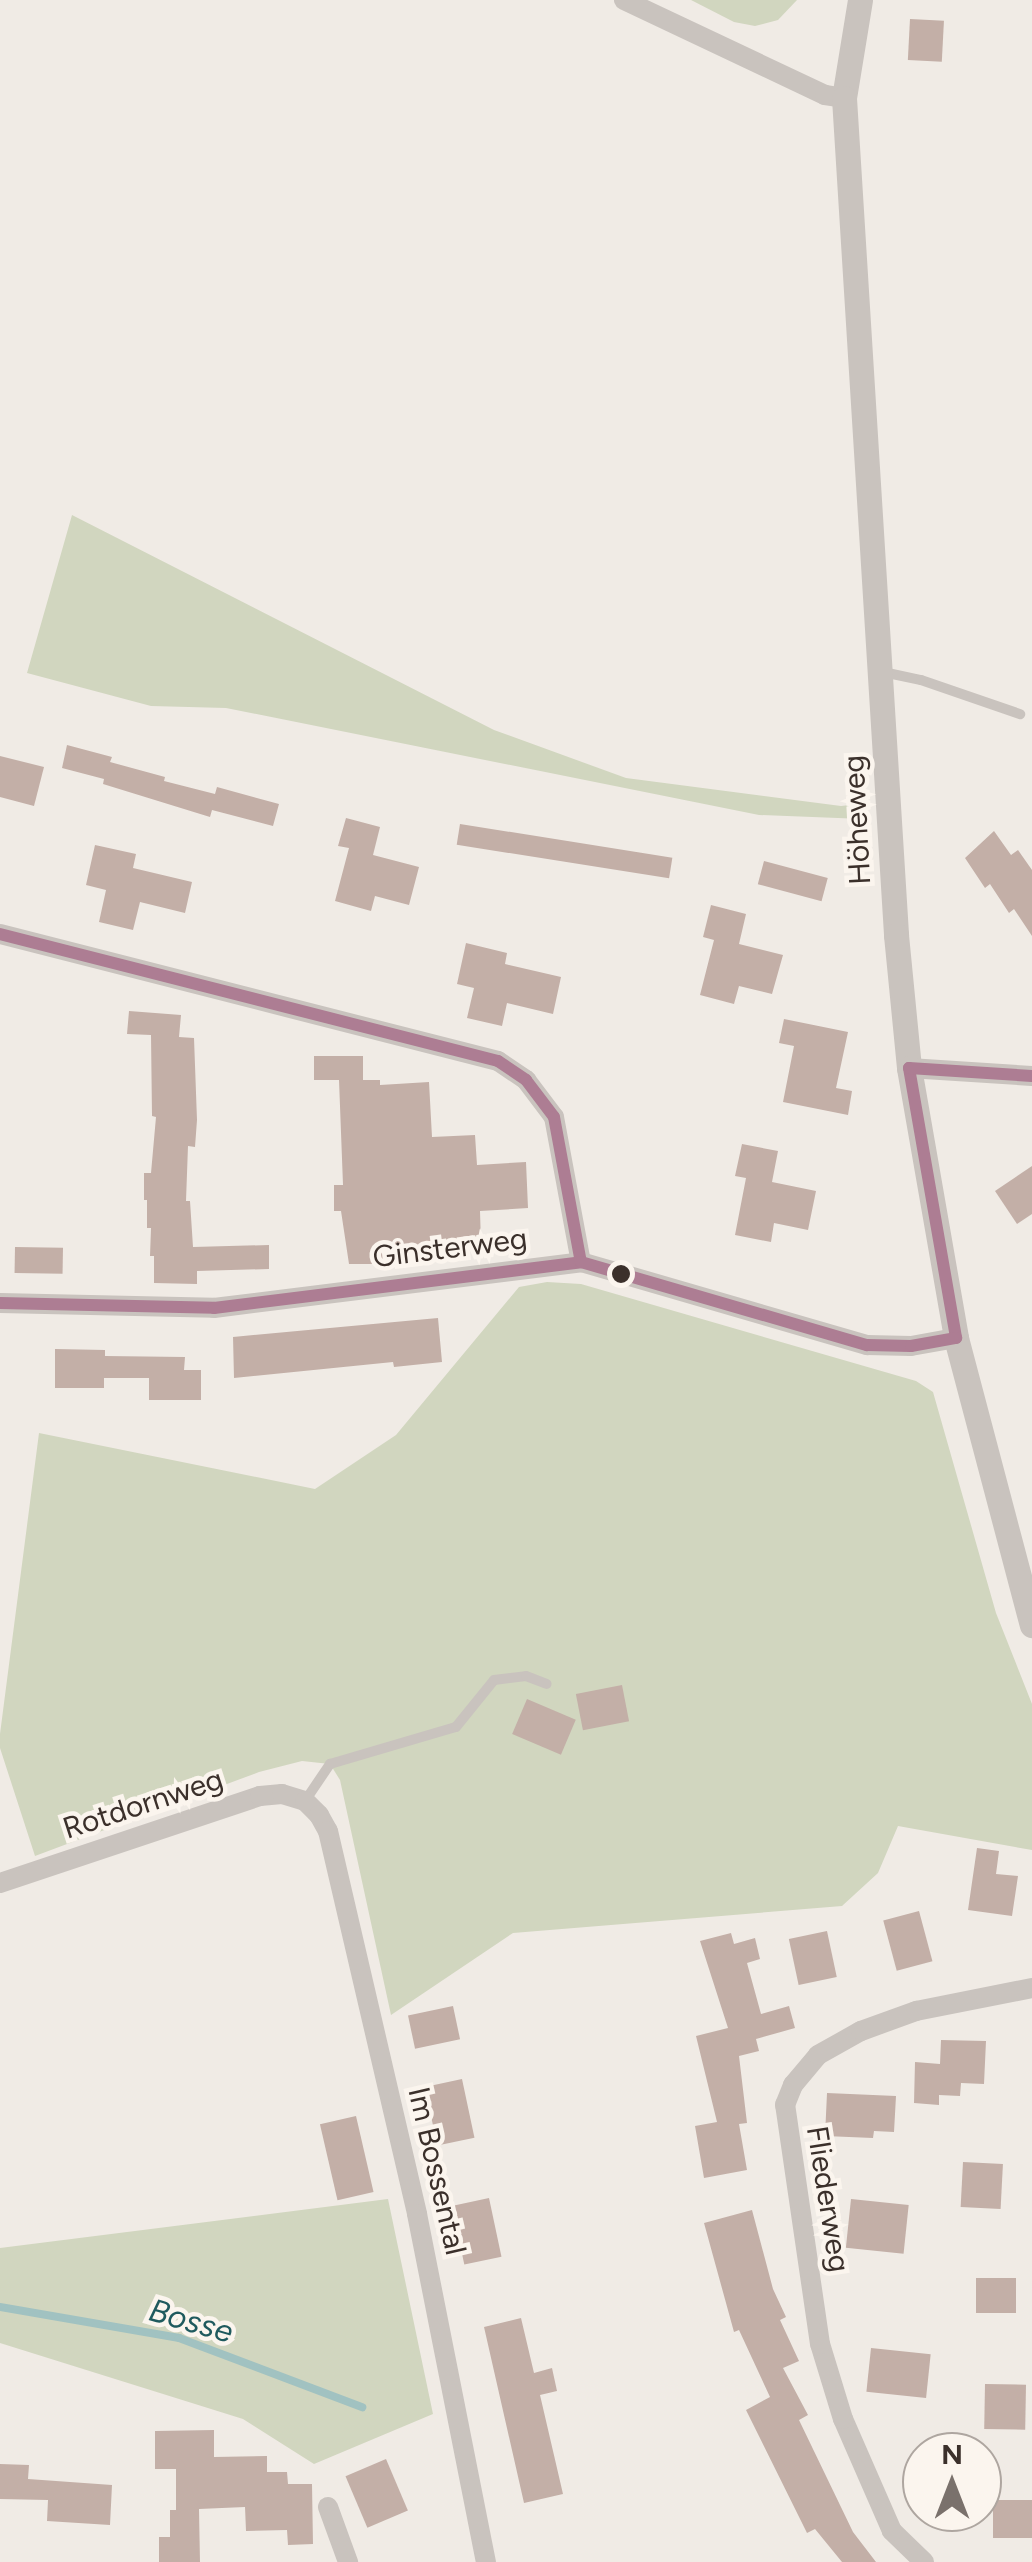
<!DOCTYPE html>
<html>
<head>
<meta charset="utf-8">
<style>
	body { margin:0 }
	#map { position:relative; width:1032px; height:2562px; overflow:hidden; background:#f0ebe5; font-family:Figtree,sans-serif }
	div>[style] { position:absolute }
	.green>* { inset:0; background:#d1d6bf }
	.stream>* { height:8px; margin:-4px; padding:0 4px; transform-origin:4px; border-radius:4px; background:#a1c2c1 }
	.building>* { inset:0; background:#c3afa7; transform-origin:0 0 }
	.service>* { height:10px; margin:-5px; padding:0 5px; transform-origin:5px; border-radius:5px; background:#c9c3be }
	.minor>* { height:20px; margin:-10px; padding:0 10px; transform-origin:10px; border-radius:10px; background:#c9c3be }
	.tertiary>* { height:25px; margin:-12.5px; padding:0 12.5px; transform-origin:12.5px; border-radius:12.5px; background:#c9c3be }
	.bus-1>* { height:12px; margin:-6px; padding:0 6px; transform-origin:6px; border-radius:6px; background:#ad7d93 }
	.dots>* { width:28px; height:28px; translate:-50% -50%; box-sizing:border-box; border:5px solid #fbf5ee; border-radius:50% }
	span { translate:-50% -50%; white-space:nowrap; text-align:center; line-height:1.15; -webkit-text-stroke:9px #fbf5ee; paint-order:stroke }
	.street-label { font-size:30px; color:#3b302b }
	.water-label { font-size:32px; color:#1f5a5e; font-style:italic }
	.north { position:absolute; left:902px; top:2432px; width:100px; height:100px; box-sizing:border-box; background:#fbf5ee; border:2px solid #aea6a0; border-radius:50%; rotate:0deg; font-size:28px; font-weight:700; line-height:40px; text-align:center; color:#3b302b }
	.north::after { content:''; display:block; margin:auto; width:35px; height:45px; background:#7a716c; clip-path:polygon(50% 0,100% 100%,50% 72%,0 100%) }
</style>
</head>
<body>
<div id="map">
	<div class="green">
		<i style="clip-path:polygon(691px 0,797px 0,778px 20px,755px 26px,734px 22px)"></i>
		<i style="clip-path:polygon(72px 515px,494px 730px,626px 778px,841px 806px,868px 803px,863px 819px,759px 815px,226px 708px,151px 706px,27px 673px)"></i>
		<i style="clip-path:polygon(547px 1282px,581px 1284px,916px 1381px,933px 1392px,996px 1613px,1032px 1704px,1032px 1850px,898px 1826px,878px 1873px,842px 1906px,513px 1933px,391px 2015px,340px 1780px,330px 1764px,302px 1761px,259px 1772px,35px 1856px,0 1748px,0 1734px,39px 1433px,315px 1489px,396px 1435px,519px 1287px)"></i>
		<i style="clip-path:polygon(388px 2199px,433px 2414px,314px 2464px,243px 2419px,0 2343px,0 2248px)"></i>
	</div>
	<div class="stream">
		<i style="left:0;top:2307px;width:182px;rotate:9.8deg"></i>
		<i style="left:179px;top:2338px;width:196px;rotate:20.7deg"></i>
	</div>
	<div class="building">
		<i style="left:910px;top:19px;width:34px;height:41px;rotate:3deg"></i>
		<i style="clip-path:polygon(67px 745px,112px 757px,110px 762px,165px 777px,164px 781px,215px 794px,217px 787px,279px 804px,273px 826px,212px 810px,210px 817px,103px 784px,104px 779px,62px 768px)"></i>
		<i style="clip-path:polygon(0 756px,44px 767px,34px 806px,0 797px)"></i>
		<i style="clip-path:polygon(346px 818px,380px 827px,373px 855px,419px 867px,409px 905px,375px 896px,371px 911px,335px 901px,349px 848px,338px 846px)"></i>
		<i style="left:460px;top:824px;width:215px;height:21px;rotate:9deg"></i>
		<i style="clip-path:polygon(994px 831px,1011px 855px,1018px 850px,1032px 870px,1032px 936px,1014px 909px,1009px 913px,990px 884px,985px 888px,965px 858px)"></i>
		<i style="clip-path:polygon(95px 845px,136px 854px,133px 868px,192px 882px,185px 913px,140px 902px,133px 930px,99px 922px,106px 890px,86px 885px)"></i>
		<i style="left:764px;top:861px;width:66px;height:24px;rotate:15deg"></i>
		<i style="clip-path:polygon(711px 905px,746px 914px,739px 944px,783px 955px,772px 994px,739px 986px,734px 1004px,700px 995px,714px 940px,703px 937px)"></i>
		<i style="clip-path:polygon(466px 943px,507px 953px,505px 964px,561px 977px,553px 1014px,507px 1003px,502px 1026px,467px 1018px,474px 988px,457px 984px)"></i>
		<i style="clip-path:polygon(129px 1011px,181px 1015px,179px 1037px,194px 1038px,197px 1120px,195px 1147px,188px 1146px,186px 1201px,190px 1201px,193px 1247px,269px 1245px,269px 1269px,197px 1271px,197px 1284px,154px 1283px,154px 1256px,150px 1256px,151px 1228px,147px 1228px,147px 1200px,144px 1200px,144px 1173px,151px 1173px,156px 1117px,152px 1116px,151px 1035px,127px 1034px)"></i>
		<i style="clip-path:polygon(784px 1019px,848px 1032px,836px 1088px,852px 1091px,848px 1115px,783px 1102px,794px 1046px,779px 1043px)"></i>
		<i style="clip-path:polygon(314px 1056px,363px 1056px,363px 1080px,380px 1080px,380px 1085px,429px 1082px,432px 1137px,475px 1135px,477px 1165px,526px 1162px,528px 1208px,480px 1211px,481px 1244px,395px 1250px,395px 1264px,349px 1264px,341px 1211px,334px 1211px,334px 1185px,343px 1185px,339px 1080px,314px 1080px)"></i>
		<i style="clip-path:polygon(742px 1144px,778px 1151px,772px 1182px,816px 1191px,808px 1230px,774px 1223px,771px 1242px,735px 1235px,746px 1178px,735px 1176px)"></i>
		<i style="clip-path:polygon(1032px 1166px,1032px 1214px,1017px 1224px,995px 1191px)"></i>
		<i style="left:15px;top:1247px;width:48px;height:26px;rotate:1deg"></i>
		<i style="clip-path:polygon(438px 1318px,442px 1362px,394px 1367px,393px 1362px,234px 1378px,233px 1337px)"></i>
		<i style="clip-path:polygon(55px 1349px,105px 1350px,105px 1356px,185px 1357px,184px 1370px,201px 1370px,201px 1400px,149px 1400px,149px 1378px,104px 1378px,104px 1388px,55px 1388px)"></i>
		<i style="left:622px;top:1685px;width:37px;height:47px;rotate:79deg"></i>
		<i style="left:527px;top:1699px;width:53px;height:38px;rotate:23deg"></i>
		<i style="clip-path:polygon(977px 1848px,999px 1851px,996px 1874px,1018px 1876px,1012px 1916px,968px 1910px)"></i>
		<i style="left:919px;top:1911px;width:52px;height:37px;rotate:75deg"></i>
		<i style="left:827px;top:1931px;width:47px;height:39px;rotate:78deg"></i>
		<i style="clip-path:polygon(731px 1933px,734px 1944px,755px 1938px,760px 1959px,747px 1963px,761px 2014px,789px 2006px,795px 2028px,756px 2039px,759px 2051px,739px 2056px,747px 2123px,739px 2124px,747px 2170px,704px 2178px,695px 2126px,717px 2122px,696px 2036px,728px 2028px,700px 1941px)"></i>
		<i style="left:453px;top:2006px;width:34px;height:46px;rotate:78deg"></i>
		<i style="clip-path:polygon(941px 2040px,986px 2041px,984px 2084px,961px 2083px,960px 2096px,939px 2095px,939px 2105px,914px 2103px,915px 2062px,940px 2064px)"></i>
		<i style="left:462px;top:2079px;width:60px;height:38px;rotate:78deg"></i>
		<i style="clip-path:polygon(827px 2093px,896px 2096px,894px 2132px,874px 2131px,873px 2138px,825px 2136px)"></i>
		<i style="left:356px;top:2116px;width:78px;height:37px;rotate:77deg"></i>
		<i style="left:963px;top:2162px;width:40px;height:45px;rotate:3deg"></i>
		<i style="left:489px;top:2198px;width:60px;height:38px;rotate:78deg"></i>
		<i style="left:851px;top:2199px;width:58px;height:49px;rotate:6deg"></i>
		<i style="clip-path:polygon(752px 2210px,773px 2289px,786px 2317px,780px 2320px,799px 2361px,783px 2368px,808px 2415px,799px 2420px,853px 2532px,876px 2562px,842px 2562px,815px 2529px,807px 2533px,746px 2410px,770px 2397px,739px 2330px,734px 2332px,704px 2223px)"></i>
		<i style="left:976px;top:2278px;width:40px;height:35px"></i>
		<i style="clip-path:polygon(521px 2318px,534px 2373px,552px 2368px,557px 2391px,540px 2395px,563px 2494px,524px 2503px,484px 2327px)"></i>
		<i style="left:871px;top:2348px;width:60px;height:44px;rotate:6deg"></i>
		<i style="left:985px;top:2384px;width:41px;height:45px;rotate:1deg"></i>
		<i style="clip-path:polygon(214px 2430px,214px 2457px,267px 2456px,267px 2472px,287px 2472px,288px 2484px,312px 2484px,313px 2544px,288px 2545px,287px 2530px,246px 2531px,245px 2507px,199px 2509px,200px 2562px,159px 2562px,159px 2537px,170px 2537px,170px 2510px,176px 2510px,176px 2469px,155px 2469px,155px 2431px)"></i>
		<i style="left:386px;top:2459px;width:56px;height:44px;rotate:67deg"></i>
		<i style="clip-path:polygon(0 2464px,29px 2465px,28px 2479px,112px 2485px,110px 2525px,47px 2521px,48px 2500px,0 2499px)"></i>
		<i style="left:993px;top:2500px;width:39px;height:38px"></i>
	</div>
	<div class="service">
		<i style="left:883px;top:672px;width:39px;rotate:12deg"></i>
		<i style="left:921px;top:680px;width:105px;rotate:19deg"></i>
		<i style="left:305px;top:1801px;width:45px;rotate:-56deg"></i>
		<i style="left:330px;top:1764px;width:131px;rotate:-16.4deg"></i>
		<i style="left:456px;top:1727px;width:60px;rotate:-51deg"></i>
		<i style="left:494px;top:1680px;width:32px;rotate:-7deg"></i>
		<i style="left:526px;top:1676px;width:22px;rotate:21deg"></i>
	</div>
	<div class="minor">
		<i style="left:624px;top:0;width:222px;rotate:25.3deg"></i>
		<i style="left:825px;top:95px;width:19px;rotate:9deg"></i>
		<i style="left:0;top:934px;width:514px;rotate:14.31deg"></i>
		<i style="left:498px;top:1061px;width:34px;rotate:34deg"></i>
		<i style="left:526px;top:1080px;width:46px;rotate:52.9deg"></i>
		<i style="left:554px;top:1117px;width:147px;rotate:79.5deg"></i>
		<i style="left:909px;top:1068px;width:123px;rotate:3.7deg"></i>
		<i style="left:0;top:1303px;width:214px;rotate:1.3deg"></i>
		<i style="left:214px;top:1308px;width:370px;rotate:-7.1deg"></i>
		<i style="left:581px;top:1262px;width:298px;rotate:16.2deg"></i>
		<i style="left:867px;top:1345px;width:44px;rotate:1.3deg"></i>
		<i style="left:911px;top:1346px;width:46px;rotate:-10.1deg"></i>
		<i style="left:0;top:1883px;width:274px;rotate:-18.5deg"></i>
		<i style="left:260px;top:1796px;width:22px;rotate:-5deg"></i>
		<i style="left:282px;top:1794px;width:24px;rotate:17deg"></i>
		<i style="left:305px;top:1801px;width:20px;rotate:45deg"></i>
		<i style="left:319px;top:1815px;width:18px;rotate:61deg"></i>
		<i style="left:328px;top:1831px;width:393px;rotate:76.9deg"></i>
		<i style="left:417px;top:2214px;width:355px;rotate:78.8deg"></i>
		<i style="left:328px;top:2507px;width:59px;rotate:70deg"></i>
		<i style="left:924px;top:2562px;width:45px;rotate:-135.9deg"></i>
		<i style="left:892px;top:2531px;width:122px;rotate:-113.6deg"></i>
		<i style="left:843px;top:2419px;width:78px;rotate:-107deg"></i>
		<i style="left:820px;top:2344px;width:242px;rotate:-98.3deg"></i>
		<i style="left:785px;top:2105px;width:22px;rotate:-68deg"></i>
		<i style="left:793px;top:2085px;width:39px;rotate:-50deg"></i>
		<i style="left:818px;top:2055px;width:49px;rotate:-29.2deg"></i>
		<i style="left:861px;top:2031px;width:59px;rotate:-20deg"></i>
		<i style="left:916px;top:2011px;width:118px;rotate:-11.2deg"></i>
	</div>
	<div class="tertiary">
		<i style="left:860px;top:0;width:99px;rotate:99.3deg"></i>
		<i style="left:844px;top:98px;width:839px;rotate:86.44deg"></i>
		<i style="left:896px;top:935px;width:134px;rotate:84.4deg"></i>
		<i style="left:909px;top:1068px;width:274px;rotate:80.1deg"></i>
		<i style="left:956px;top:1338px;width:297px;rotate:75.2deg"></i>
	</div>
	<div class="bus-1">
		<i style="left:0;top:934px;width:514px;rotate:14.31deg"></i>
		<i style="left:498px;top:1061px;width:34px;rotate:34deg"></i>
		<i style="left:526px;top:1080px;width:46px;rotate:52.9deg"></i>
		<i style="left:554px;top:1117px;width:147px;rotate:79.5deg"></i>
		<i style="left:909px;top:1068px;width:274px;rotate:80.1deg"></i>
		<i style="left:909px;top:1068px;width:123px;rotate:3.7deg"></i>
		<i style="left:0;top:1303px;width:214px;rotate:1.3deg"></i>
		<i style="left:214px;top:1308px;width:370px;rotate:-7.1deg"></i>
		<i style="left:581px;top:1262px;width:298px;rotate:16.2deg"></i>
		<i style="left:867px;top:1345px;width:44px;rotate:1.3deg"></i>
		<i style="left:911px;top:1346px;width:46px;rotate:-10.1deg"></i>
	</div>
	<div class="dots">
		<i style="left:621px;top:1274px;background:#3b302b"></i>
	</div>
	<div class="street-label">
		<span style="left:857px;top:820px;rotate:-93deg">Höheweg</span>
		<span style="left:450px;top:1248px;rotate:-7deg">Ginsterweg</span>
		<span style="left:143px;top:1804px;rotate:-18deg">Rotdornweg</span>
		<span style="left:437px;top:2171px;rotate:77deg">Im Bossental</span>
		<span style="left:828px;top:2199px;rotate:81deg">Fliederweg</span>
	</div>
	<div class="water-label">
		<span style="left:191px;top:2321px;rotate:16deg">Bosse</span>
	</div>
	<div class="north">N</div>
</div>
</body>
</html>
